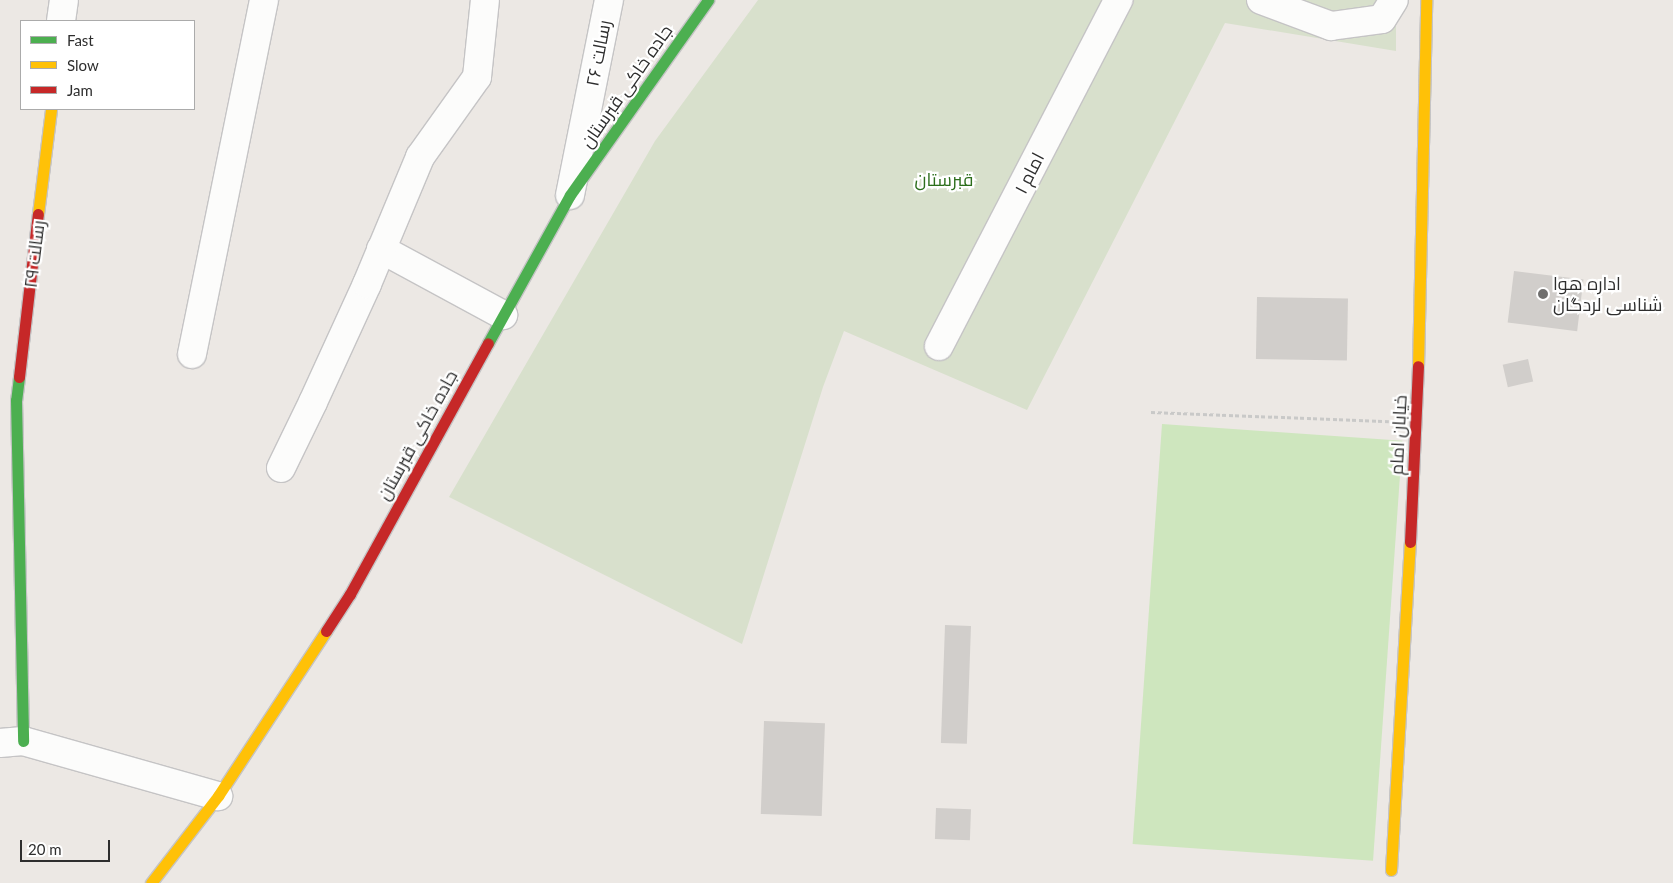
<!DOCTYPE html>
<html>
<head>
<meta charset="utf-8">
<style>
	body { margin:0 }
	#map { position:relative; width:1673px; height:883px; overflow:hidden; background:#ece8e4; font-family:Lato,Cairo,sans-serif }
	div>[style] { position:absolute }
	.green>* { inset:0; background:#cee6be; transform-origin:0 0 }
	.cemetery>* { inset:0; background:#d8e0cc }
	.building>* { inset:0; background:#d1cecb; transform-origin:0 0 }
	.path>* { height:3px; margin-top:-1.5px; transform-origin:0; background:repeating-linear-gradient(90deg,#c9c9c8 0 4px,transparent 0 6.5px) }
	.roads { filter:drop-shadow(1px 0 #c5c4c5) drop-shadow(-1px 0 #c5c4c5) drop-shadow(0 1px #c5c4c5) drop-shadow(0 -1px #c5c4c5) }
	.street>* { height:28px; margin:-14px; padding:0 14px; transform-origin:14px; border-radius:14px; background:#fcfcfb }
	.fast>* { height:11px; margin:-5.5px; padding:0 5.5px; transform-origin:5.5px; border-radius:5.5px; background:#4caf50 }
	.slow>* { height:11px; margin:-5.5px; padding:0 5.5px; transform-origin:5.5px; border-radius:5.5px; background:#ffc107 }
	.jam>* { height:11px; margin:-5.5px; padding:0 5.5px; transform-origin:5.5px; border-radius:5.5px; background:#c62828 }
	.dots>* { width:14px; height:14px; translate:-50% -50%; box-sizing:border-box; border:2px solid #fff; border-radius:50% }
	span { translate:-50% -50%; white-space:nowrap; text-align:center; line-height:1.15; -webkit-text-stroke:4.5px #fff; paint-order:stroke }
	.street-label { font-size:18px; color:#2e2e2e }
	.park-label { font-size:18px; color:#2c6e1b }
	.poi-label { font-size:18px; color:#2e2e2e }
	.left { translate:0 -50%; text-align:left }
	.legend { position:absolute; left:20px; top:20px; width:175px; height:90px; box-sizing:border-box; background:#fff; border:1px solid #ababab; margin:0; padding:6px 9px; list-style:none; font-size:15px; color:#2e2e2e }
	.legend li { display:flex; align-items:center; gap:10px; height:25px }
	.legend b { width:25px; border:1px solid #ababab }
	.scale { position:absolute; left:20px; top:840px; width:90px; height:22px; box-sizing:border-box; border:2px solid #2e2e2e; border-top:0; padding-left:6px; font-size:15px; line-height:18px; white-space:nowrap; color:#2e2e2e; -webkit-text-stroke:4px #fff; paint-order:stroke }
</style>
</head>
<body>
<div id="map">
	<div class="green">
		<i style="left:1162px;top:424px;width:241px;height:421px;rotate:4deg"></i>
	</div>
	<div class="cemetery">
		<i style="clip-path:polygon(758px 0,1396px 0,1396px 51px,1225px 23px,1027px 410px,844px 331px,823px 387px,742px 644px,449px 497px,655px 141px)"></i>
	</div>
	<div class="building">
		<i style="left:1514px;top:271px;width:70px;height:52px;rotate:7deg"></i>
		<i style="left:1257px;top:297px;width:91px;height:62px;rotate:1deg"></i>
		<i style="left:1528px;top:359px;width:23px;height:26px;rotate:77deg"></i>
		<i style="left:945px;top:625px;width:26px;height:118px;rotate:2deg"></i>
		<i style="left:764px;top:721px;width:61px;height:93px;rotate:2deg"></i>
		<i style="left:936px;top:808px;width:35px;height:31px;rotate:2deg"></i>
	</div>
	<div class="path">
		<i style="left:1151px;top:412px;width:238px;rotate:2.2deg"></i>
	</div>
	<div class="roads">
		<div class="street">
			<i style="left:1261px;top:0;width:75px;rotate:20.4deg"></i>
			<i style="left:1331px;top:26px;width:51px;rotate:-7.8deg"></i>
			<i style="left:1382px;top:19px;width:22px;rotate:-58deg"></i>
			<i style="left:61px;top:21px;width:21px;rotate:-82deg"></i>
			<i style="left:570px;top:195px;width:199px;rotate:-78.7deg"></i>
			<i style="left:381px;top:249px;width:139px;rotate:28.4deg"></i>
			<i style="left:939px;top:346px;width:390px;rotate:-62.6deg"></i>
			<i style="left:192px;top:354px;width:361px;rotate:-78.5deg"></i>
			<i style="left:281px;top:468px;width:73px;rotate:-64.1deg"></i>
			<i style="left:313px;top:402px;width:130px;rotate:-65.4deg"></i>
			<i style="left:367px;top:284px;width:138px;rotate:-67.3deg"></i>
			<i style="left:420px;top:157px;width:98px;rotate:-54.5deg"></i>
			<i style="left:477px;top:77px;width:77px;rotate:-84.1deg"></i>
			<i style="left:0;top:743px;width:23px;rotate:-5deg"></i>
			<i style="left:23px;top:741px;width:203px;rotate:15.8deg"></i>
		</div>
		<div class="fast">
			<i style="left:488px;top:343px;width:169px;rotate:-61deg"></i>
			<i style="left:570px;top:195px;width:239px;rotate:-54.7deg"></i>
			<i style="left:19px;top:377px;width:23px;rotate:97deg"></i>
			<i style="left:16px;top:400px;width:341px;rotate:88.8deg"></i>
		</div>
		<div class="slow">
			<i style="left:38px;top:214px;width:106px;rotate:-82.9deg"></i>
			<i style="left:1418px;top:366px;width:366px;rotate:-88.7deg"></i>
			<i style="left:1391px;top:870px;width:329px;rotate:-86.7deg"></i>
			<i style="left:151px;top:883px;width:110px;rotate:-52.4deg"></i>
			<i style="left:218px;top:796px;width:197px;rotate:-56.8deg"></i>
		</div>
		<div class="jam">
			<i style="left:19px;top:377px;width:164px;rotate:-83.4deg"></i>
			<i style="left:1410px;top:542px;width:176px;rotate:-87.4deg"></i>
			<i style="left:326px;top:631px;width:44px;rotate:-57deg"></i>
			<i style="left:350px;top:594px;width:286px;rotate:-61.2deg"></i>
		</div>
	</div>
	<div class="dots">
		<i style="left:1543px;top:294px;background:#706f6e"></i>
	</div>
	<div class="street-label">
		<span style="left:598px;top:53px;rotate:-79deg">رسالت ۲۶</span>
		<span style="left:626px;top:86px;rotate:-55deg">جاده خاکی قبرستان</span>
		<span style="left:1029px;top:173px;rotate:-63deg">امام ۱</span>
		<span style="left:34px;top:254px;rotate:-83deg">رسالت ۲۹</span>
		<span style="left:417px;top:435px;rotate:-61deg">جاده خاکی قبرستان</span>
		<span style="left:1398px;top:435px;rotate:-87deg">خیابان امام</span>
	</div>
	<div class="park-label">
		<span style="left:944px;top:179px">قبرستان</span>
	</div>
	<div class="poi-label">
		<span class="left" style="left:1553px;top:294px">اداره هوا<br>شناسی لردگان</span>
	</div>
	<ul class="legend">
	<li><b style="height:6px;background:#4caf50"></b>Fast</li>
	<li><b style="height:6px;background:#ffc107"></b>Slow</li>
	<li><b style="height:6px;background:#c62828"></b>Jam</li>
	</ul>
	<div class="scale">20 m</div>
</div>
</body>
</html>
